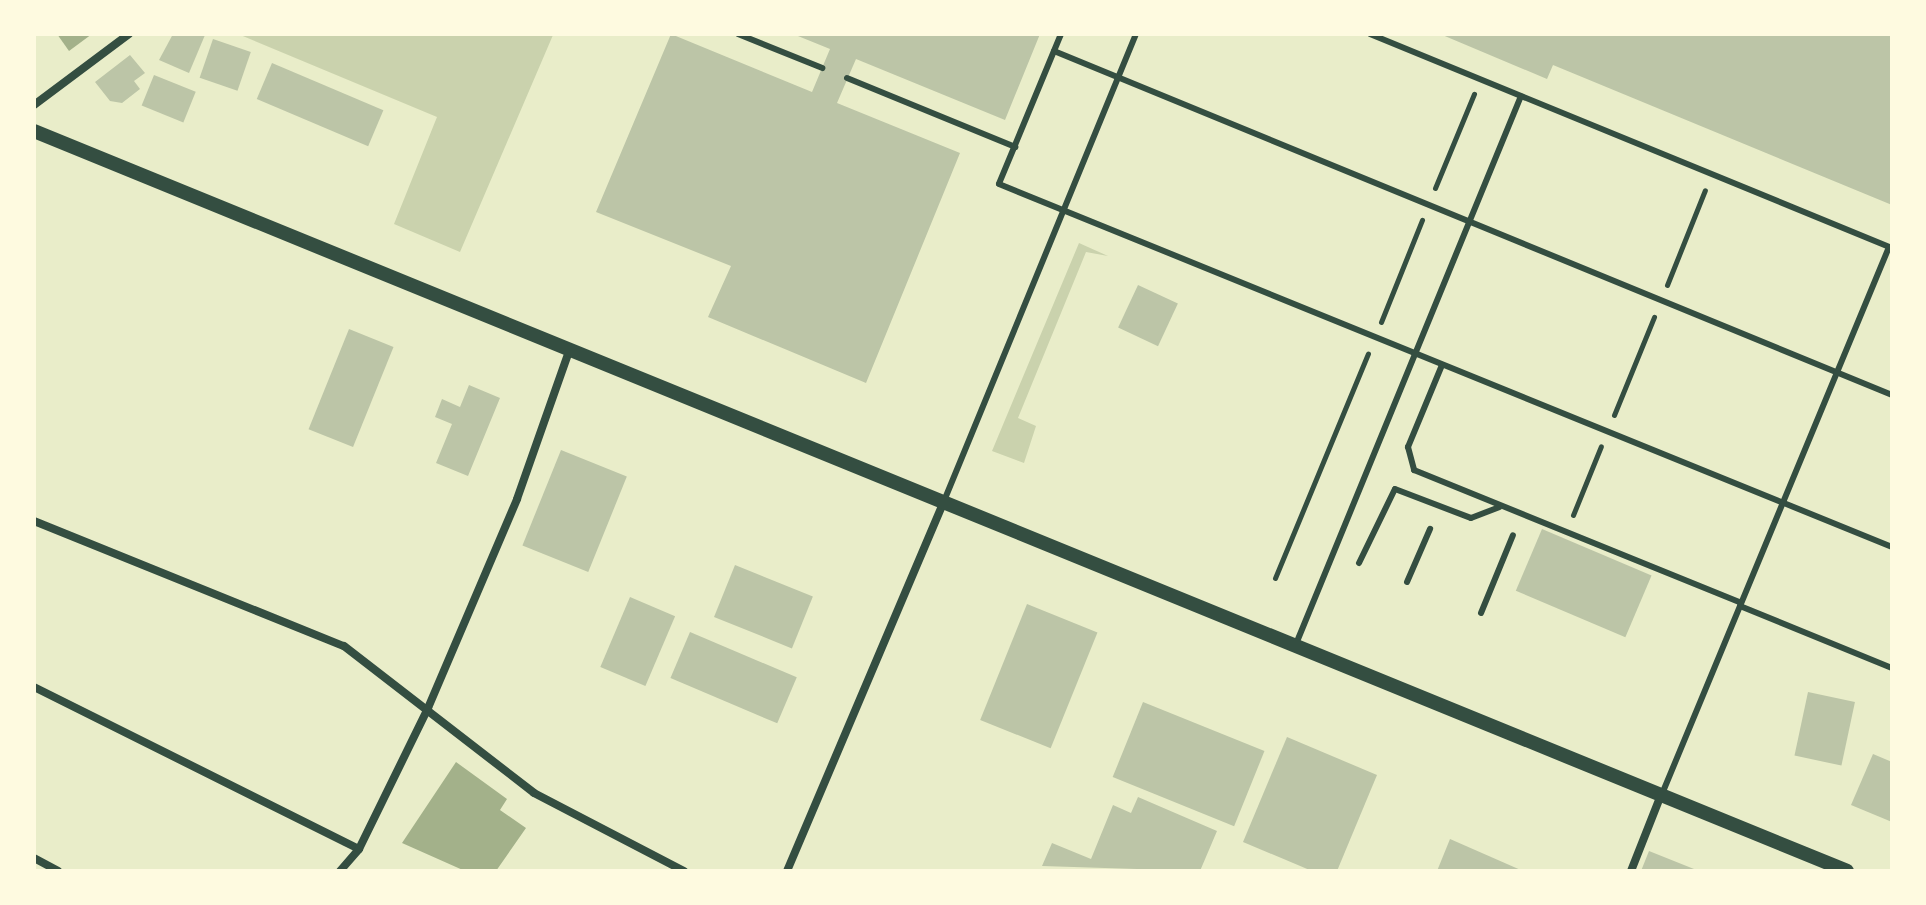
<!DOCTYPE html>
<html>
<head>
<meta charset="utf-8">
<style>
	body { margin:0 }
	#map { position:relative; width:1926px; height:905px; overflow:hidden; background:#e9edc9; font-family:"Fira Sans Condensed",sans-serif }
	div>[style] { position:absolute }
	.green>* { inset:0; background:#cad2ad }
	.water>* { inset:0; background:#a3b18a }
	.building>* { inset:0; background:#bcc5a7; transform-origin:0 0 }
	.path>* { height:5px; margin:-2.5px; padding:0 2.5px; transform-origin:2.5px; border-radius:2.5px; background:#344e41 }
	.service>* { height:6px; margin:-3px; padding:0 3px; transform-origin:3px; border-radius:3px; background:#344e41 }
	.minor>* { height:8px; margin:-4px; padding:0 4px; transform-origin:4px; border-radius:4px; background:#344e41 }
	.tertiary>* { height:14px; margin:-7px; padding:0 7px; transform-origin:7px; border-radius:7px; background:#344e41 }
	span { translate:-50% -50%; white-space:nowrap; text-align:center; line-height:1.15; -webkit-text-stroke:6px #fefae0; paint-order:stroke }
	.frame { position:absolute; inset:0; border:36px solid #fefae0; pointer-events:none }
</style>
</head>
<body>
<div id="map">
	<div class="green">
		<i style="clip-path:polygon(238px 34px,550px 34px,553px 35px,460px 252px,394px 224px,437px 117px)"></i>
		<i style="clip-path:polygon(1079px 243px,1108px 256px,1086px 252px,1018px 418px,1036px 426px,1024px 463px,992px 451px)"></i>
	</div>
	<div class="water">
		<i style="clip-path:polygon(57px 34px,92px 34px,69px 51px)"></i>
		<i style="clip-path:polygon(456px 762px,507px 799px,500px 810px,526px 828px,496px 871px,465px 871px,402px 843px)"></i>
	</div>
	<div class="building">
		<i style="clip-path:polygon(173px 34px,205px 35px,189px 73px,159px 60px)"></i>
		<i style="clip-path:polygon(671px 34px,812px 92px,830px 49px,793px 34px,1040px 34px,1005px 120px,856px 59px,837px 103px,960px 153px,866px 383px,708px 317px,731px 266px,596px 212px)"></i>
		<i style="clip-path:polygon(1440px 34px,1892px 34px,1892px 205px,1553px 65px,1547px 79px)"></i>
		<i style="left:213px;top:39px;width:40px;height:41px;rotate:19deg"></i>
		<i style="clip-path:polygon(130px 55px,145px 73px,134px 81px,140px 89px,122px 103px,110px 101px,95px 82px)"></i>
		<i style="left:272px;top:63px;width:121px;height:39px;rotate:23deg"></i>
		<i style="left:154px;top:75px;width:45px;height:33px;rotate:22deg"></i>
		<i style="left:1138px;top:285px;width:44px;height:47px;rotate:25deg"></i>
		<i style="left:349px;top:329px;width:48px;height:108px;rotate:22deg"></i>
		<i style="clip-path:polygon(469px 385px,500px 398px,468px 476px,436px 463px,452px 424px,435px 417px,442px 399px,460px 407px)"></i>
		<i style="left:561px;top:450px;width:71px;height:103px;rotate:22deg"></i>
		<i style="left:1542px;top:529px;width:119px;height:67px;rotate:23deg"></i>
		<i style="left:735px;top:565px;width:84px;height:56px;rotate:22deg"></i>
		<i style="left:630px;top:597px;width:49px;height:76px;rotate:23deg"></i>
		<i style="left:1027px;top:604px;width:76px;height:125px;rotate:22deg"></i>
		<i style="left:690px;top:632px;width:116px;height:50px;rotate:23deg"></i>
		<i style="left:1808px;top:692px;width:48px;height:65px;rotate:12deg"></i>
		<i style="left:1143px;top:702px;width:131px;height:81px;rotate:22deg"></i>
		<i style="clip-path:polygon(1287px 737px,1377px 775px,1337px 871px,1312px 871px,1243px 842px)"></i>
		<i style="clip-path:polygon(1873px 754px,1892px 762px,1892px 822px,1851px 805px)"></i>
		<i style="clip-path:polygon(1138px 797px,1217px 831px,1200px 871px,1042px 866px,1052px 843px,1091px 859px,1113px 805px,1131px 813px)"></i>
		<i style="clip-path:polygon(1450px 839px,1523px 871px,1437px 871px)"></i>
		<i style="clip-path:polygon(1649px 851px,1699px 871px,1641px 871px)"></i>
	</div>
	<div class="path">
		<i style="left:1435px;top:188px;width:102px;rotate:-67.5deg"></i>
		<i style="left:1667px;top:285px;width:102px;rotate:-68.2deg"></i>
		<i style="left:1381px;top:322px;width:110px;rotate:-68.1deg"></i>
		<i style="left:1614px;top:415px;width:106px;rotate:-67.8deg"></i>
		<i style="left:1573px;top:515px;width:74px;rotate:-67.9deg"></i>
		<i style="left:1275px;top:578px;width:243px;rotate:-67.5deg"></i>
	</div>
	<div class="service">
		<i style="left:738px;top:34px;width:91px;rotate:22deg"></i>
		<i style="left:1061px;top:34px;width:162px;rotate:112.5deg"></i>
		<i style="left:999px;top:184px;width:964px;rotate:22.12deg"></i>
		<i style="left:1370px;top:34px;width:564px;rotate:22.29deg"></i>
		<i style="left:1054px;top:51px;width:906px;rotate:22.32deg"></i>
		<i style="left:847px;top:78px;width:182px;rotate:22.3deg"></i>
		<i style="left:1442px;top:365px;width:89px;rotate:112.5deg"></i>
		<i style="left:1408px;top:447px;width:24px;rotate:75deg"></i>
		<i style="left:1414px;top:470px;width:353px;rotate:22.1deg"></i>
		<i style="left:944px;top:501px;width:505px;rotate:-67.65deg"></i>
		<i style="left:1359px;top:563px;width:82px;rotate:-64.1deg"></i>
		<i style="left:1395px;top:489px;width:81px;rotate:20.9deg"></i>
		<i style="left:1471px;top:518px;width:30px;rotate:-21deg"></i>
		<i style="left:1407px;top:582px;width:58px;rotate:-66.5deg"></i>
		<i style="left:1740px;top:606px;width:164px;rotate:22.2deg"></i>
		<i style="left:1481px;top:613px;width:84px;rotate:-67.7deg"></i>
		<i style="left:1296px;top:644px;width:592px;rotate:-67.68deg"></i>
		<i style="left:1662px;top:794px;width:592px;rotate:-67.46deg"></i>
	</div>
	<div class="minor">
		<i style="left:34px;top:105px;width:119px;rotate:-36.8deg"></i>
		<i style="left:34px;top:521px;width:334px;rotate:22deg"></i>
		<i style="left:344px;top:646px;width:240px;rotate:37.7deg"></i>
		<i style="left:534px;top:793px;width:169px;rotate:27.5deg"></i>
		<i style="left:34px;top:687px;width:363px;rotate:26.5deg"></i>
		<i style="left:34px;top:858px;width:27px;rotate:28deg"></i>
		<i style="left:340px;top:871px;width:29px;rotate:-49deg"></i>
		<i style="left:359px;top:849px;width:157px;rotate:-63.9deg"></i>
		<i style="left:428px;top:708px;width:227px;rotate:-66.9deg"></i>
		<i style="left:517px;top:499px;width:157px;rotate:-70.6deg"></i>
		<i style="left:787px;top:871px;width:399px;rotate:-67deg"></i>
		<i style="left:1631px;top:871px;width:82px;rotate:-68.5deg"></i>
	</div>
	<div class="tertiary">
		<i style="left:34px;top:131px;width:1958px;rotate:22.2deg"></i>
	</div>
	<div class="frame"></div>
</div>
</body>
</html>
